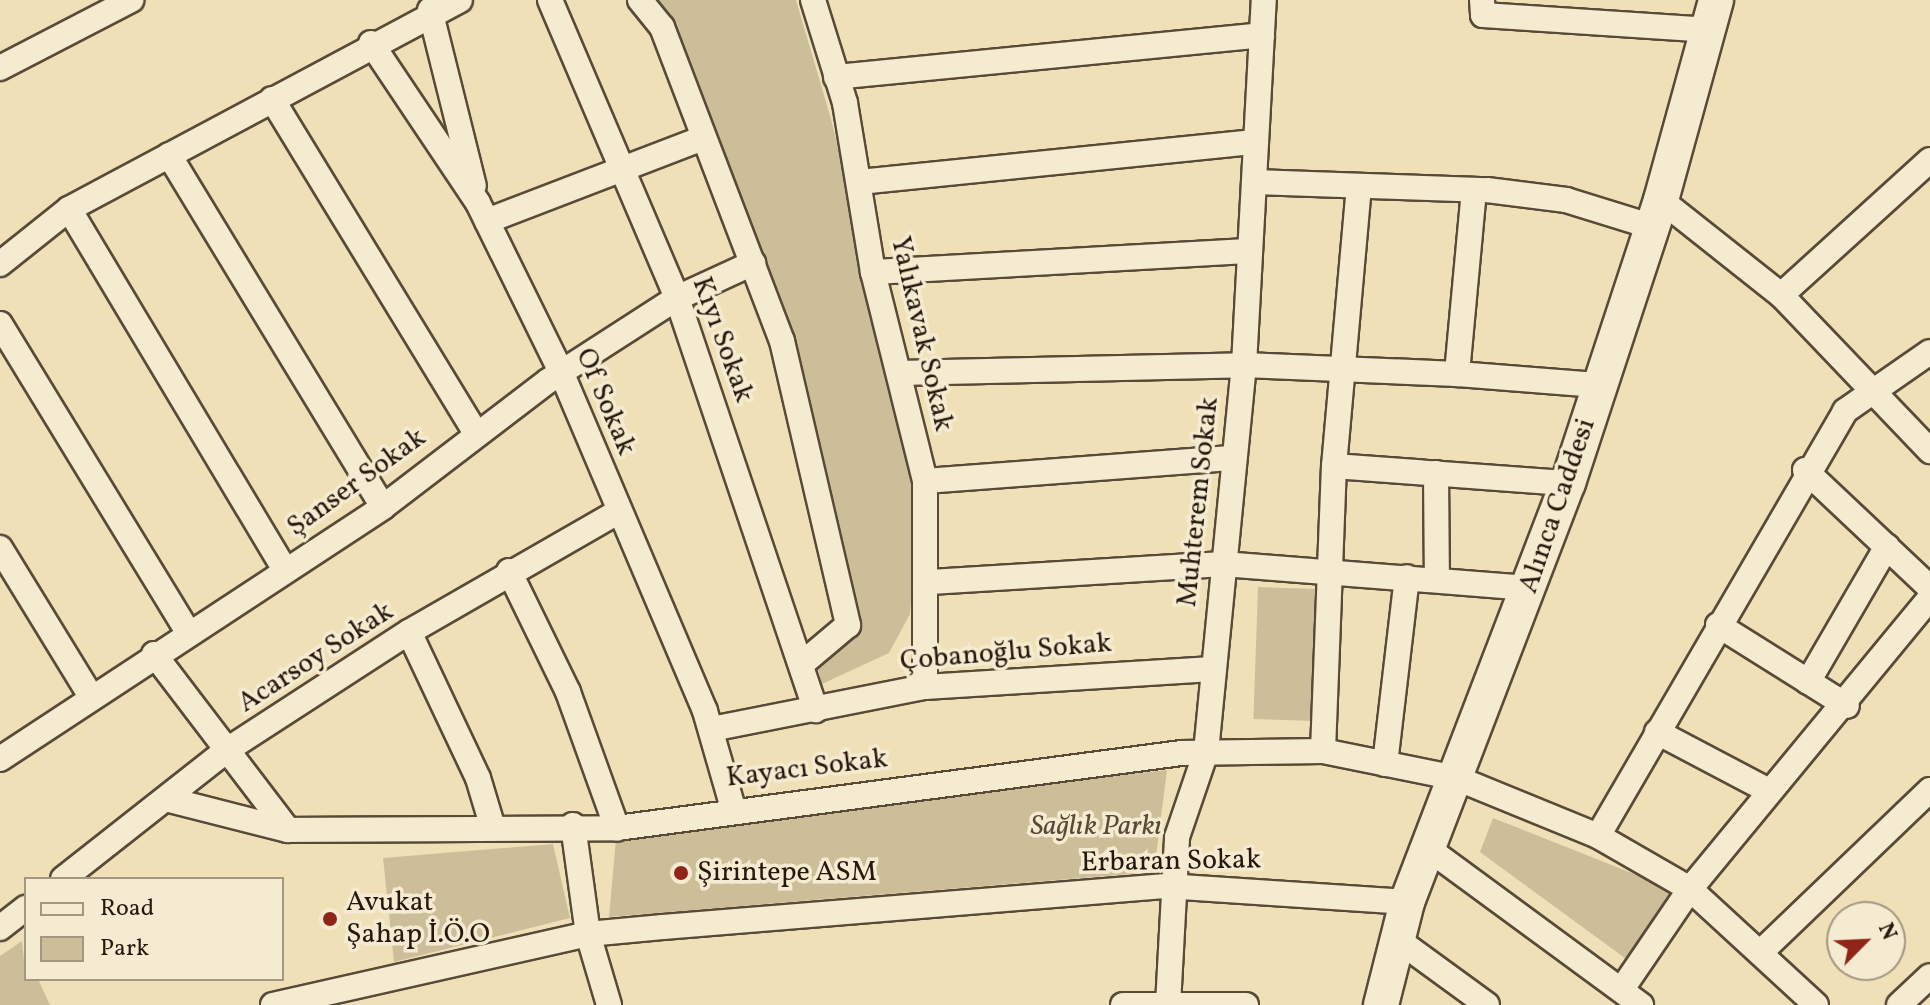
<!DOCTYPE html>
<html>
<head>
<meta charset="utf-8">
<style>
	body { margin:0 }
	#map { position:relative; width:1930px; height:1005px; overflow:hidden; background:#efe0b7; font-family:Vollkorn,serif }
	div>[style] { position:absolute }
	.green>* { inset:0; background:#cdbe9a; transform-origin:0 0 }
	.roads { filter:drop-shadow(2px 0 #594a38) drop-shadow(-2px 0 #594a38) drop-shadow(0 2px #594a38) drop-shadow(0 -2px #594a38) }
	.minor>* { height:24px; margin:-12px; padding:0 12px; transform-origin:12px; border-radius:12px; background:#f5ebd0 }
	.secondary>* { height:34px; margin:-17px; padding:0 17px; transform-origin:17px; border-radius:17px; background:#f5ebd0 }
	.dots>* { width:22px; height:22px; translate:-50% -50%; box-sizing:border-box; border:4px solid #f5ebd0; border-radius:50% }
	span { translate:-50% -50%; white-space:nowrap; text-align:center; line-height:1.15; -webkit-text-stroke:7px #f5ebd0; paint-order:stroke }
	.street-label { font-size:28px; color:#27180e }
	.park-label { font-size:28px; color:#594a38; font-style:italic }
	.poi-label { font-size:28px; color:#27180e }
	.left { translate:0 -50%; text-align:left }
	.legend { position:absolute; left:24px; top:877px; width:260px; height:104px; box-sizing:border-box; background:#f5ebd0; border:2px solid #a39782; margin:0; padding:10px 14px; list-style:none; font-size:24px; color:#27180e }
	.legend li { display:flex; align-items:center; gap:16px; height:40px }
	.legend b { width:40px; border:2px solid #a39782 }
	.north { position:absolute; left:1826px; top:901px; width:80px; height:80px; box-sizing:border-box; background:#f5ebd0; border:2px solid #a39782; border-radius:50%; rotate:66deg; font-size:22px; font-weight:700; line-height:32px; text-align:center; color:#27180e }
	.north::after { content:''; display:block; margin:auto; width:28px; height:36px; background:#8f2418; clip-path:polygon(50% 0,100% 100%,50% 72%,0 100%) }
</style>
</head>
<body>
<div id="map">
	<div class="green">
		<i style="clip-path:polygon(640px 0,796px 0,831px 119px,914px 463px,915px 550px,910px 614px,889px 653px,822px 684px,817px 665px,852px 632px,753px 263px)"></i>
		<i style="left:1258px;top:587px;width:67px;height:132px;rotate:2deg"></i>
		<i style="clip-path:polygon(1167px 770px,1154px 872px,609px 917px,617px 828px)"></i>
		<i style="clip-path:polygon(1493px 818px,1677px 891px,1629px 961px,1480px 852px)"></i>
		<i style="clip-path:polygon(553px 844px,570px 918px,394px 962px,383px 858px)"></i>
		<i style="clip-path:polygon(22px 941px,26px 979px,38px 979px,50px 1005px,0 1005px,0 956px)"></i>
	</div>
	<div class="roads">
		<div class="minor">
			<i style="left:550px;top:0;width:324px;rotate:66.9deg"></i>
			<i style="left:677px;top:298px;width:435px;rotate:71.4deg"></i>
			<i style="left:640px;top:0;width:35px;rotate:51deg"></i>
			<i style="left:662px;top:27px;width:336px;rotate:69.1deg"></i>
			<i style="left:782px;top:341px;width:292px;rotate:76.9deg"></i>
			<i style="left:848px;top:625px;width:57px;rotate:139.9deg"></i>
			<i style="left:813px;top:0;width:108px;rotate:72.7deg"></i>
			<i style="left:845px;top:103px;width:171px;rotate:80.6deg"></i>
			<i style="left:873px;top:272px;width:214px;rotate:76deg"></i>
			<i style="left:925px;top:480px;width:207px;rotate:90deg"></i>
			<i style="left:1482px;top:0;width:15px;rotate:86deg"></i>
			<i style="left:1483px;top:15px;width:224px;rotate:3.8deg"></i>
			<i style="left:430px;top:10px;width:181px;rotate:76deg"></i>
			<i style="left:371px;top:43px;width:192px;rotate:56.2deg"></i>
			<i style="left:478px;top:203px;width:191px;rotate:63.8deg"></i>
			<i style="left:562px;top:374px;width:366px;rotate:67deg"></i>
			<i style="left:705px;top:711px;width:101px;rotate:73.9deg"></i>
			<i style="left:0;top:68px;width:148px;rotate:-27.4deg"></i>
			<i style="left:836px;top:77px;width:428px;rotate:-5.6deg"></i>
			<i style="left:272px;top:99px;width:390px;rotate:58.6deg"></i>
			<i style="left:169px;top:155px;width:412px;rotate:58.7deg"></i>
			<i style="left:1930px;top:160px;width:201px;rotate:137.8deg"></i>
			<i style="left:1781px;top:295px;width:216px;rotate:46.3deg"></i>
			<i style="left:859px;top:182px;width:398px;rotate:-5.8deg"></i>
			<i style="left:1254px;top:182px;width:233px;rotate:2deg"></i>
			<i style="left:1487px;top:190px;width:80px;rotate:7.2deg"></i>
			<i style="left:1566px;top:200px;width:88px;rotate:17.2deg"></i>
			<i style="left:1474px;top:190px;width:185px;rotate:95.3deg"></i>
			<i style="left:1457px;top:374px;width:141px;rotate:4.5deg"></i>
			<i style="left:1661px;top:200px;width:153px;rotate:38.4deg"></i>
			<i style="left:69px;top:209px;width:421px;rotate:59.1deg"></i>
			<i style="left:487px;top:221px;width:229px;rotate:-21deg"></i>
			<i style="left:0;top:264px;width:88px;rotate:-38.6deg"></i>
			<i style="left:69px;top:209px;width:443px;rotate:-28.1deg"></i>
			<i style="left:873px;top:272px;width:376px;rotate:-3.2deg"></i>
			<i style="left:0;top:324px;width:361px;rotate:58.6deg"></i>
			<i style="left:899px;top:373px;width:345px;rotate:-1.3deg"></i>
			<i style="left:1244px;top:365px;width:213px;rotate:2.4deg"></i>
			<i style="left:1334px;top:466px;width:235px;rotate:4.2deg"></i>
			<i style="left:1805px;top:470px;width:172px;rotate:43.3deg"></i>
			<i style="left:1436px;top:473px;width:107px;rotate:89.5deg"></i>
			<i style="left:925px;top:481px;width:310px;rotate:-4.3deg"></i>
			<i style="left:0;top:548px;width:172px;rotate:58.5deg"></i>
			<i style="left:509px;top:571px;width:135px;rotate:64deg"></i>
			<i style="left:568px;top:692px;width:145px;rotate:70.2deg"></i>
			<i style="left:930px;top:582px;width:294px;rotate:-3.5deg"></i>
			<i style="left:1223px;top:564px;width:309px;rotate:4.5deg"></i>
			<i style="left:1718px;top:625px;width:152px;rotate:32.1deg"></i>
			<i style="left:409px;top:632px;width:161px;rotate:64.7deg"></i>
			<i style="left:478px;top:778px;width:52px;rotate:73.3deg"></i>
			<i style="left:154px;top:654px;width:221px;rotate:52.7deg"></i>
			<i style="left:1808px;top:682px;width:157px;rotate:-59.8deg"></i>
			<i style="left:712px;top:729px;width:217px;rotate:-11.2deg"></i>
			<i style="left:925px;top:687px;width:288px;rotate:-3.6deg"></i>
			<i style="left:1657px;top:732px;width:124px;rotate:27.8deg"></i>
			<i style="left:1323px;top:751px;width:285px;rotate:-87.8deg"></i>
			<i style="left:1334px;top:466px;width:281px;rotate:-84.9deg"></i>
			<i style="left:0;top:759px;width:458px;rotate:-33.3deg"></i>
			<i style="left:383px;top:507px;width:208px;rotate:-37.4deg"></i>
			<i style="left:548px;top:381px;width:153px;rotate:-32.8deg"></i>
			<i style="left:677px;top:298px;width:84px;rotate:-24.7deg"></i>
			<i style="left:1385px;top:764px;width:188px;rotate:-83.3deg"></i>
			<i style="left:166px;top:799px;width:126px;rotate:14.3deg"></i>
			<i style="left:288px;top:830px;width:329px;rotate:-0.3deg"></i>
			<i style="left:617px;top:828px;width:569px;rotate:-7.57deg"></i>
			<i style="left:1181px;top:753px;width:142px;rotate:-0.8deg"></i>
			<i style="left:1323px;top:751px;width:136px;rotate:11.5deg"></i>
			<i style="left:1456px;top:778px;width:153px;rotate:22.2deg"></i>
			<i style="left:1598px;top:836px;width:106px;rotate:29.9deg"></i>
			<i style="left:1690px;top:889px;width:171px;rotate:42.6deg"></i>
			<i style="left:573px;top:825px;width:110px;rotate:82.2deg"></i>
			<i style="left:588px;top:934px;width:74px;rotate:73.5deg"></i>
			<i style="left:1598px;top:836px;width:492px;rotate:-59.8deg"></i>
			<i style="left:1845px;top:411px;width:103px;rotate:-34.8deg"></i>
			<i style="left:1430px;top:850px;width:262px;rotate:36.3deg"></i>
			<i style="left:63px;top:879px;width:209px;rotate:-38.2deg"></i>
			<i style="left:227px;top:750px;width:217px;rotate:-33deg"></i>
			<i style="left:409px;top:632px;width:241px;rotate:-29.9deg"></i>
			<i style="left:0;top:928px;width:33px;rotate:-38deg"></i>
			<i style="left:1398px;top:940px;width:110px;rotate:36.1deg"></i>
			<i style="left:1763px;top:950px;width:231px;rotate:-43.8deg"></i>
			<i style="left:1622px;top:989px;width:121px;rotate:-55.8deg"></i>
			<i style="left:1690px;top:889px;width:377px;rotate:-50.5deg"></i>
			<i style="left:273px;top:1005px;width:323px;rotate:-12.7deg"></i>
			<i style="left:588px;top:934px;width:75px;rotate:-5.3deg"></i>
			<i style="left:663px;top:927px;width:505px;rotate:-4.66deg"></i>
			<i style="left:1166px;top:886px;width:242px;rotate:3.8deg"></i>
			<i style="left:1123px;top:1005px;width:123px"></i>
			<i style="left:1168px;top:1005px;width:168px;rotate:-86.9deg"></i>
			<i style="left:1177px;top:837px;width:90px;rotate:-71.2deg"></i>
			<i style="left:1206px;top:752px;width:389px;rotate:-84.4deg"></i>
			<i style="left:1244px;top:365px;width:366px;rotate:-86.9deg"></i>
			<i style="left:1899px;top:1005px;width:42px;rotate:-43.1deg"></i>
		</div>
		<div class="secondary">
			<i style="left:1381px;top:1005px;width:106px;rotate:-75.8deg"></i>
			<i style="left:1407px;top:902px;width:449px;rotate:-69deg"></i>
			<i style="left:1568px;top:483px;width:298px;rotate:-71.8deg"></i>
			<i style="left:1661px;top:200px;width:207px;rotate:-74.6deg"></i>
		</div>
	</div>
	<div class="dots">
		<i style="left:681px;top:873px;background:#8f2418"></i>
		<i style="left:330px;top:919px;background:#8f2418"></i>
	</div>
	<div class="street-label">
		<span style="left:921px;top:334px;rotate:77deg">Yalıkavak Sokak</span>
		<span style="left:722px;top:340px;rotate:70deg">Kıyı Sokak</span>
		<span style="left:605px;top:402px;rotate:67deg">Of Sokak</span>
		<span style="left:357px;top:483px;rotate:-36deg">Şanser Sokak</span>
		<span style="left:1199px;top:502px;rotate:-84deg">Muhterem Sokak</span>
		<span style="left:1558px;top:506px;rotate:-71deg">Alınca Caddesi</span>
		<span style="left:1006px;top:653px;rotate:-5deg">Çobanoğlu Sokak</span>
		<span style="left:316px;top:658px;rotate:-33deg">Acarsoy Sokak</span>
		<span style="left:807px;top:769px;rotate:-7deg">Kayacı Sokak</span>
		<span style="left:1171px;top:862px;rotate:-1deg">Erbaran Sokak</span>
	</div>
	<div class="park-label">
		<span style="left:1096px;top:827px">Sağlık Parkı</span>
	</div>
	<div class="poi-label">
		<span class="left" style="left:697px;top:873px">Şirintepe ASM</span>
		<span class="left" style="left:346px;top:919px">Avukat<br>Şahap İ.Ö.O</span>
	</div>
	<ul class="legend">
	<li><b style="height:10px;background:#f5ebd0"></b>Road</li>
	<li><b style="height:22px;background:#cdbe9a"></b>Park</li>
	</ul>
	<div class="north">N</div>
</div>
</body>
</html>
